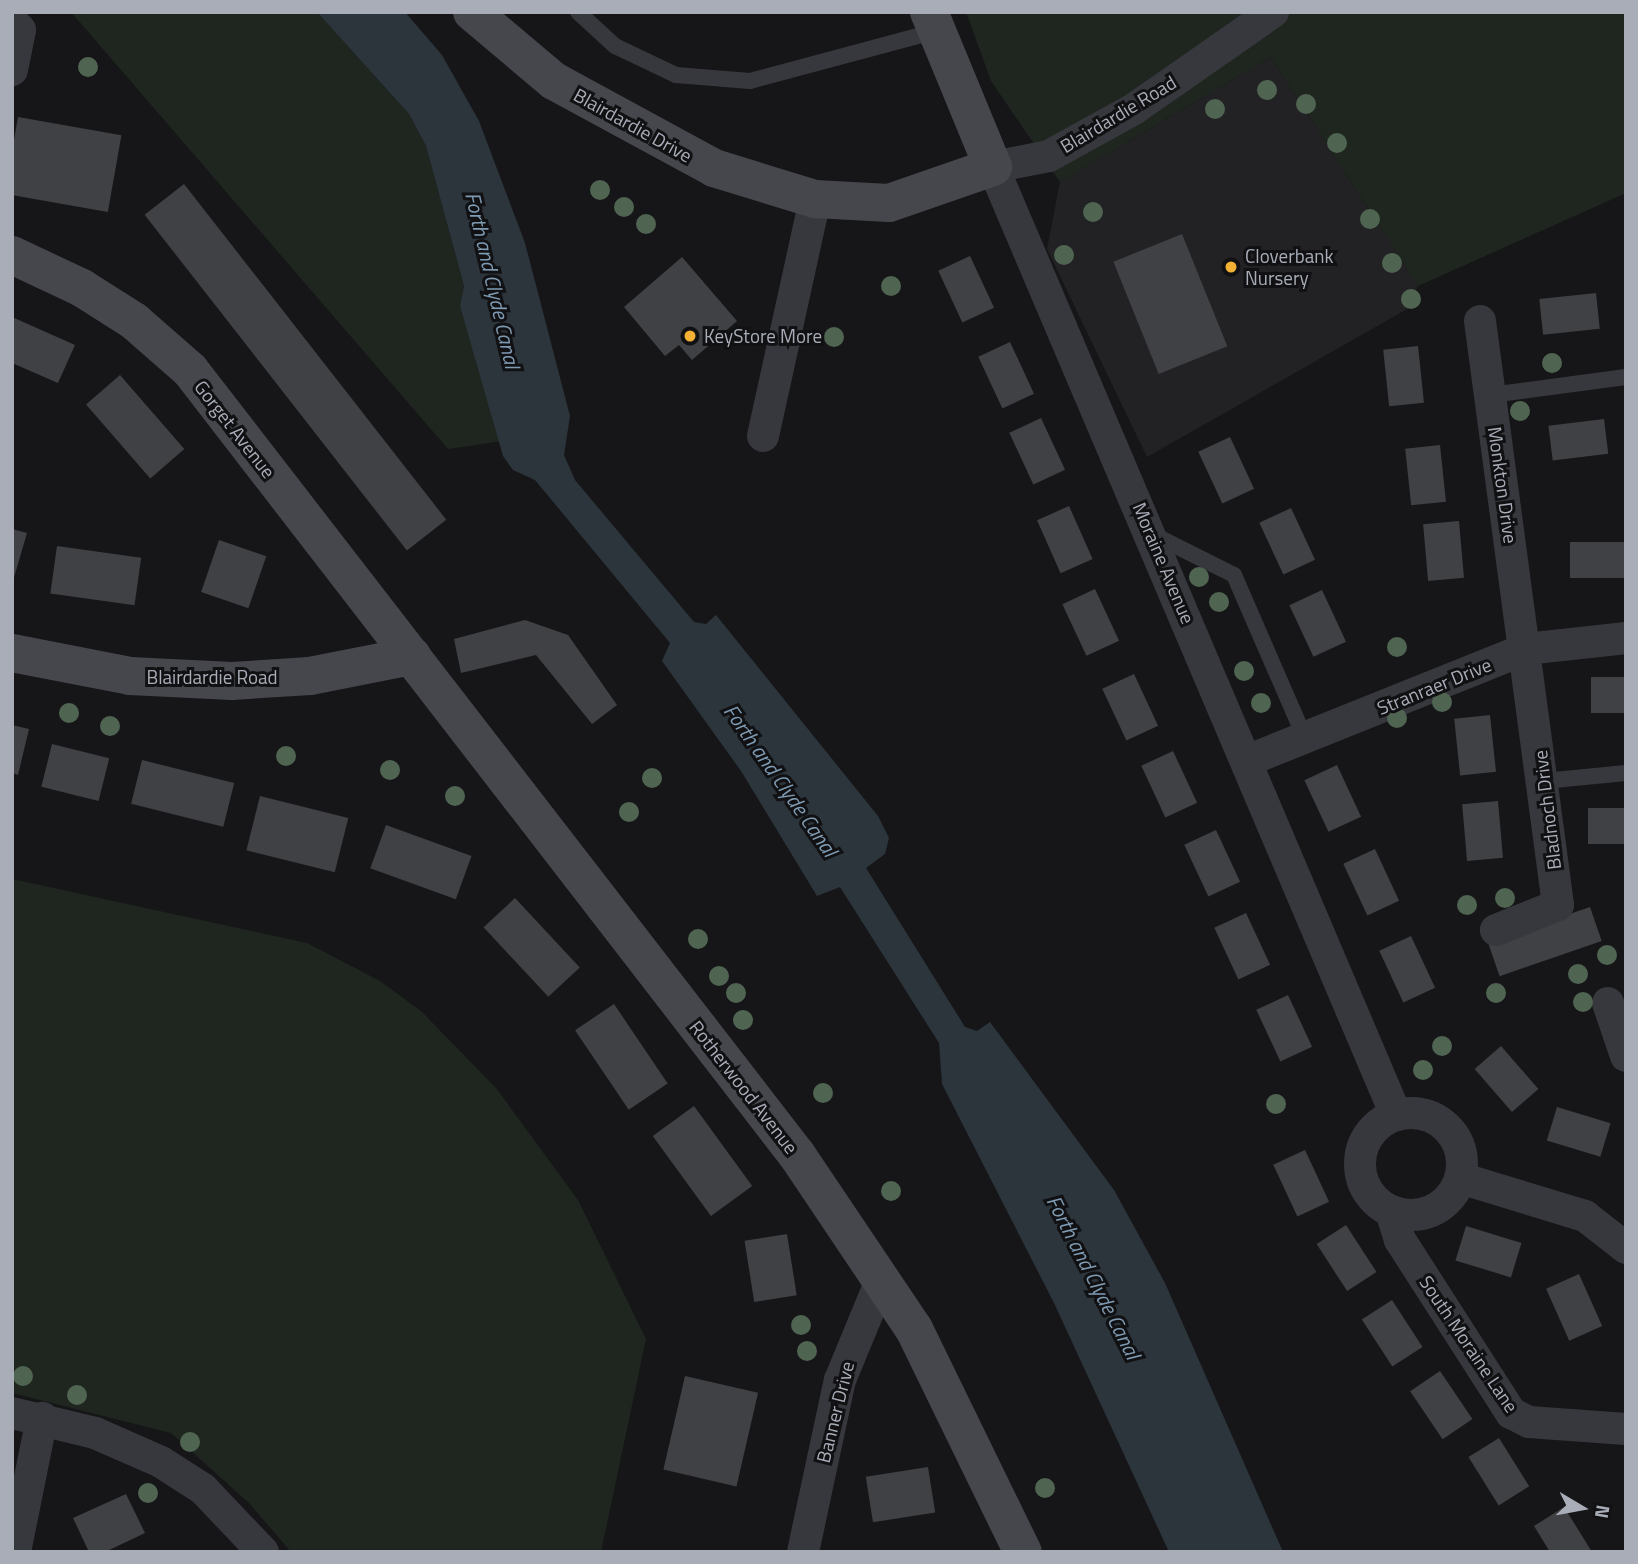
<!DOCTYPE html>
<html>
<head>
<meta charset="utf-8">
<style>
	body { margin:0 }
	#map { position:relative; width:1638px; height:1564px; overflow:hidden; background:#161618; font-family:"Titillium Web",sans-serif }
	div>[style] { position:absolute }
	.built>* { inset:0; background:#222225 }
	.green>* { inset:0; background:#1e261f }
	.water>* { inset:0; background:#2c353c }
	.building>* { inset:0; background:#404145; transform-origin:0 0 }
	.lane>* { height:16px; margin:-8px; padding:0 8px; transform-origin:8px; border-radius:8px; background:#37383d }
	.street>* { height:32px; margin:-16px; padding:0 16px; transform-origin:16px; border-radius:16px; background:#37383d }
	.street>.ring { margin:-16px; padding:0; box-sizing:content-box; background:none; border:32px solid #37383d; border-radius:50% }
	.secondary>* { height:38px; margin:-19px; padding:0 19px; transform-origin:19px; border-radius:19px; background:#45474d }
	.trees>* { width:20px; height:20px; margin:-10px; border-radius:50%; background:#506452 }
	.dots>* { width:19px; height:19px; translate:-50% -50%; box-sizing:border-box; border:4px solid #111113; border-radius:50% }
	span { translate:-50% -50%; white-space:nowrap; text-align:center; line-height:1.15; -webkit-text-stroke:6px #111113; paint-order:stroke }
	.street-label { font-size:19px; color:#a8adb8 }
	.poi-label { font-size:19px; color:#a8adb8 }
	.left { translate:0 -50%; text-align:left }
	.water-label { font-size:21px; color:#7f9bb3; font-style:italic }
	.frame { position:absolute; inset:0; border:14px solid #a8adb8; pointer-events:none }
	.north { position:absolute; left:1547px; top:1473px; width:70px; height:70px; -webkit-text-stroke:5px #111113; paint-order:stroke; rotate:100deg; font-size:19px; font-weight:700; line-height:28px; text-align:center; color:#a8adb8 }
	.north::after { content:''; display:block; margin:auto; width:24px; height:32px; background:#a8adb8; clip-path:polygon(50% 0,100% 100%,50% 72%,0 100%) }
</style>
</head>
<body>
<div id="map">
	<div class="built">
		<i style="clip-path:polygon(1271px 57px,1418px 286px,1409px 308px,1147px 457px,1047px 249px,1060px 182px)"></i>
	</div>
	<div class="green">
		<i style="clip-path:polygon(71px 12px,317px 12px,409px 114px,426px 146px,464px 286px,460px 306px,502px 441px,448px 449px)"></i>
		<i style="clip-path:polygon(966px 12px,1626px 12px,1626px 193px,1418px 286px,1271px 57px,1060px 182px,991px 81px)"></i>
		<i style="clip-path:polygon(12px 879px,307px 943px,380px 981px,421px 1011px,496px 1088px,578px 1200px,646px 1339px,601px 1552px,291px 1552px,250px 1504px,171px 1433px,12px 1393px)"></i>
	</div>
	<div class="water">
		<i style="clip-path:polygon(317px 12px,405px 12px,442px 55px,479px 121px,525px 243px,570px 416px,564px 455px,575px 480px,694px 622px,706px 624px,716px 615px,878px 816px,889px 838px,885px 854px,866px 868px,965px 1027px,977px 1031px,990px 1022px,1114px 1190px,1165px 1283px,1283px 1552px,1169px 1552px,1054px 1303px,942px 1084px,939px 1043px,840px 887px,817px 896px,741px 771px,662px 661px,670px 643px,535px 480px,513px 470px,503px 456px,460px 306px,464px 286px,426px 146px,409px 114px)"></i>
	</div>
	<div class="building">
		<i style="left:18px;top:117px;width:105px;height:78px;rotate:10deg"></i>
		<i style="left:184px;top:184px;width:426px;height:50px;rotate:52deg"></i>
		<i style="left:1182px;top:234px;width:121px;height:74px;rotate:68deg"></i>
		<i style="left:970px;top:256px;width:57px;height:35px;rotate:65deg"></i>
		<i style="clip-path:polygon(682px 257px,737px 321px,692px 360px,679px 345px,665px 356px,624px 307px)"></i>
		<i style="left:1596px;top:293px;width:36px;height:57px;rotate:84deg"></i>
		<i style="clip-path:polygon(12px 317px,75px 345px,58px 383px,12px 363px)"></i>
		<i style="left:1010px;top:342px;width:57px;height:35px;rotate:65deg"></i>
		<i style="left:1418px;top:346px;width:57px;height:35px;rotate:84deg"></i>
		<i style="left:120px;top:375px;width:98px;height:45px;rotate:49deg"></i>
		<i style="left:1041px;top:418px;width:57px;height:35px;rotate:65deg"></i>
		<i style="left:1604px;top:419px;width:35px;height:56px;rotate:83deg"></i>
		<i style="left:1230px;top:437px;width:57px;height:35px;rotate:65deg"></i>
		<i style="left:1440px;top:445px;width:57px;height:35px;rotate:84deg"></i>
		<i style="left:1069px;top:506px;width:58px;height:35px;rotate:66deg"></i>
		<i style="left:1291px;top:508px;width:57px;height:35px;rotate:65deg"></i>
		<i style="left:1459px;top:521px;width:57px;height:36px;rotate:85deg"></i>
		<i style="clip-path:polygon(12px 529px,27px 533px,13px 581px,12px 581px)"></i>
		<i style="left:219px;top:540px;width:50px;height:55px;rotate:19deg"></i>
		<i style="left:1626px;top:542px;width:36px;height:56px;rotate:90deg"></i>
		<i style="left:57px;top:546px;width:85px;height:48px;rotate:8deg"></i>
		<i style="left:1095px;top:589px;width:57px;height:36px;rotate:65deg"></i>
		<i style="left:1322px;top:590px;width:57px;height:36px;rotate:65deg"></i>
		<i style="clip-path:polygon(525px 620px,568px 635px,617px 705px,592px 724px,536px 655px,461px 673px,454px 639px)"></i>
		<i style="left:1134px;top:674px;width:57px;height:35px;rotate:65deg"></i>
		<i style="left:1626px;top:677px;width:36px;height:35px;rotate:90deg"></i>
		<i style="left:1490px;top:715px;width:57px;height:36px;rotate:84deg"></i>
		<i style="clip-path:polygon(12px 725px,29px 729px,18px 775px,12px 773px)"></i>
		<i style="left:52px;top:744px;width:59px;height:44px;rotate:14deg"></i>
		<i style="left:1173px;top:751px;width:57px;height:35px;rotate:65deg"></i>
		<i style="left:142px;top:760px;width:95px;height:45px;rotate:14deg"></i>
		<i style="left:1337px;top:765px;width:57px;height:36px;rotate:65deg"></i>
		<i style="left:260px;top:796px;width:91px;height:56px;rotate:14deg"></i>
		<i style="left:1498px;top:801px;width:57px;height:36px;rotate:85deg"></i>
		<i style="left:1626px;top:808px;width:36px;height:38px;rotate:90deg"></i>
		<i style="left:386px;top:825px;width:91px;height:46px;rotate:20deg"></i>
		<i style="left:1216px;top:830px;width:57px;height:35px;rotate:65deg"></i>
		<i style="left:1375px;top:849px;width:57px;height:35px;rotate:65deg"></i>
		<i style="left:515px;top:898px;width:95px;height:43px;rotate:47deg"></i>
		<i style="left:1590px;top:907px;width:36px;height:108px;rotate:71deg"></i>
		<i style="left:1246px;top:913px;width:57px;height:35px;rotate:65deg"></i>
		<i style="left:1411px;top:936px;width:57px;height:35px;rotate:65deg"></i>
		<i style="left:1288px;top:995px;width:57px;height:35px;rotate:65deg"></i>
		<i style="left:614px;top:1004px;width:96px;height:47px;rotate:56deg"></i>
		<i style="left:1501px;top:1046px;width:57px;height:35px;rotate:49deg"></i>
		<i style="left:694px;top:1106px;width:99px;height:51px;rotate:54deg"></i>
		<i style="left:1557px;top:1107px;width:56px;height:35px;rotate:17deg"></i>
		<i style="left:1305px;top:1150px;width:57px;height:35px;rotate:65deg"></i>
		<i style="left:1346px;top:1225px;width:56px;height:35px;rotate:57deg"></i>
		<i style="left:1466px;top:1226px;width:58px;height:36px;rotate:17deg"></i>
		<i style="left:787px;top:1234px;width:62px;height:43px;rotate:81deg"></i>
		<i style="left:1579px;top:1274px;width:57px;height:36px;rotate:66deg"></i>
		<i style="left:1392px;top:1300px;width:56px;height:36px;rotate:57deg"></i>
		<i style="left:1440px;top:1371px;width:58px;height:36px;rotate:56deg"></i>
		<i style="left:685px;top:1376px;width:75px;height:96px;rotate:13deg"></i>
		<i style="left:1499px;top:1438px;width:57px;height:36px;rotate:58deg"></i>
		<i style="left:928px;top:1467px;width:46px;height:63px;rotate:81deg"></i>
		<i style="clip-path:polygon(126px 1494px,145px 1533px,105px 1552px,89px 1552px,73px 1518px)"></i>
		<i style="clip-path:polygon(1564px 1507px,1579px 1531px,1592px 1552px,1550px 1552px,1534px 1526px)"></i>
	</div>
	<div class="lane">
		<i style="left:578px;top:12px;width:50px;rotate:42.6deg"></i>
		<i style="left:615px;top:46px;width:68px;rotate:25.4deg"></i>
		<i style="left:676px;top:75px;width:74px;rotate:4.6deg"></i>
		<i style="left:750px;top:81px;width:194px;rotate:-15deg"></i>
		<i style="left:1491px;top:395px;width:136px;rotate:-7.6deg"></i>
		<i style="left:1152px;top:534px;width:92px;rotate:26.6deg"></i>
		<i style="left:1234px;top:575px;width:178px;rotate:66.5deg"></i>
		<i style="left:1544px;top:781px;width:82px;rotate:-5.6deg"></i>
	</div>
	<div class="street">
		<i style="left:1273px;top:12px;width:169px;rotate:145.1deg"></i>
		<i style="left:1134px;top:109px;width:97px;rotate:151.1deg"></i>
		<i style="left:1049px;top:156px;width:57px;rotate:168.9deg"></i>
		<i style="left:993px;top:167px;width:1030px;rotate:66.97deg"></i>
		<i style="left:12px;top:21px;width:12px;rotate:48deg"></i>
		<i style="left:20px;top:30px;width:41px;rotate:101.3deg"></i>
		<i style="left:1480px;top:321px;width:589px;rotate:82.39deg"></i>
		<i style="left:1558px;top:905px;width:67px;rotate:158deg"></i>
		<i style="left:763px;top:436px;width:243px;rotate:-77.6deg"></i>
		<i style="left:1249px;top:760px;width:297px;rotate:-21.9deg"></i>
		<i style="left:1525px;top:649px;width:102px;rotate:-6.2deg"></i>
		<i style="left:1608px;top:1003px;width:56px;rotate:71.2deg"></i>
		<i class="ring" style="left:1360px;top:1113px;width:70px;height:70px"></i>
		<i style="left:1460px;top:1178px;width:131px;rotate:16.9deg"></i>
		<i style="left:1585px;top:1216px;width:52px;rotate:38deg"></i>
		<i style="left:1391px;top:1211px;width:30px;rotate:73deg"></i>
		<i style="left:1400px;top:1240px;width:206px;rotate:57.3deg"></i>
		<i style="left:1511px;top:1413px;width:20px;rotate:27deg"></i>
		<i style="left:1529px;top:1422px;width:97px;rotate:4.1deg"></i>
		<i style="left:12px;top:1413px;width:85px;rotate:13.5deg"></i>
		<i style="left:95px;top:1433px;width:72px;rotate:23.7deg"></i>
		<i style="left:161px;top:1462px;width:50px;rotate:32.7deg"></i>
		<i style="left:203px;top:1489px;width:87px;rotate:46.4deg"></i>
		<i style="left:15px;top:1552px;width:137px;rotate:-78.6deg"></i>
		<i style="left:803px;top:1552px;width:176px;rotate:-77.9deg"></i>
		<i style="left:840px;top:1380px;width:110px;rotate:-67.6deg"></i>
	</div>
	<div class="secondary">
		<i style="left:472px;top:12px;width:107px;rotate:40.1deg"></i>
		<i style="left:554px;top:81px;width:182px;rotate:28.5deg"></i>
		<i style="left:714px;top:168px;width:106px;rotate:17.1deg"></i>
		<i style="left:815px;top:199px;width:74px;rotate:3.1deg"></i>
		<i style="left:889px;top:203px;width:110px;rotate:-19.1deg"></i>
		<i style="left:993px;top:167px;width:168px;rotate:-112.4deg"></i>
		<i style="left:12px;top:255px;width:77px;rotate:25.2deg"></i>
		<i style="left:82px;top:288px;width:62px;rotate:32.4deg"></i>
		<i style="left:134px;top:321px;width:74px;rotate:41.2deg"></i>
		<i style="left:190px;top:370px;width:992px;rotate:52.29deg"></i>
		<i style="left:797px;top:1155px;width:210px;rotate:56.1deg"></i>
		<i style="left:914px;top:1329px;width:248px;rotate:64deg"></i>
		<i style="left:12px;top:653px;width:120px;rotate:11deg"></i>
		<i style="left:130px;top:676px;width:102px;rotate:2.8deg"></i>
		<i style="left:232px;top:681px;width:78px;rotate:-3.7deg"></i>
		<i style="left:310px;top:676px;width:104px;rotate:-11.1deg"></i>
	</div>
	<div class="trees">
		<i style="left:88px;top:67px"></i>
		<i style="left:1267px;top:90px"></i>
		<i style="left:1306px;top:104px"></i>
		<i style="left:1215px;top:109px"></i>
		<i style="left:1337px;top:143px"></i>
		<i style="left:600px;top:190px"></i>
		<i style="left:624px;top:207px"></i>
		<i style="left:1093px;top:212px"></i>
		<i style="left:1370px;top:219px"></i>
		<i style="left:646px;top:224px"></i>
		<i style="left:1064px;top:255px"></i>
		<i style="left:1392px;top:263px"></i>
		<i style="left:891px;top:286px"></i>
		<i style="left:1411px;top:299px"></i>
		<i style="left:834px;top:337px"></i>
		<i style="left:1552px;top:363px"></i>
		<i style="left:1520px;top:411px"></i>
		<i style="left:1199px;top:577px"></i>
		<i style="left:1219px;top:602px"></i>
		<i style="left:1397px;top:647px"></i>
		<i style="left:1244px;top:671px"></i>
		<i style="left:1442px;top:702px"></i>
		<i style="left:1261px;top:703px"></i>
		<i style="left:69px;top:713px"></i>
		<i style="left:1397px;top:718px"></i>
		<i style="left:110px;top:726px"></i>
		<i style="left:286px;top:756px"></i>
		<i style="left:390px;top:770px"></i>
		<i style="left:652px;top:778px"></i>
		<i style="left:455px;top:796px"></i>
		<i style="left:629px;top:812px"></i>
		<i style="left:1505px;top:898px"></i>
		<i style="left:1467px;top:905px"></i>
		<i style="left:698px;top:939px"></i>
		<i style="left:1607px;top:955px"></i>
		<i style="left:1578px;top:974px"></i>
		<i style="left:719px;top:976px"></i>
		<i style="left:736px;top:993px"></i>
		<i style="left:1496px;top:993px"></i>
		<i style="left:1583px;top:1002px"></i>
		<i style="left:743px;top:1020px"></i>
		<i style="left:1442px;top:1046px"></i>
		<i style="left:1423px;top:1070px"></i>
		<i style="left:823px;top:1093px"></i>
		<i style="left:1276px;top:1104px"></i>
		<i style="left:891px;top:1191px"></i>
		<i style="left:801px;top:1325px"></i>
		<i style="left:807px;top:1351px"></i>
		<i style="left:23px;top:1376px"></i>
		<i style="left:77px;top:1395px"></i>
		<i style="left:190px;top:1442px"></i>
		<i style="left:1045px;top:1488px"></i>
		<i style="left:148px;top:1493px"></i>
	</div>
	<div class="dots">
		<i style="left:1231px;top:267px;background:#f2b134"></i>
		<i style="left:690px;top:336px;background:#f2b134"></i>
	</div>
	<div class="street-label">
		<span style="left:1118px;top:114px;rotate:-31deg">Blairdardie Road</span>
		<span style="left:633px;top:125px;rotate:29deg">Blairdardie Drive</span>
		<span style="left:235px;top:429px;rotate:52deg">Gorget Avenue</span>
		<span style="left:1503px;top:485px;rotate:82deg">Monkton Drive</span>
		<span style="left:1164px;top:563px;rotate:67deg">Moraine Avenue</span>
		<span style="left:212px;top:677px">Blairdardie Road</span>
		<span style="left:1434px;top:686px;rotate:-22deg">Stranraer Drive</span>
		<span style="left:1547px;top:810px;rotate:-97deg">Bladnoch Drive</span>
		<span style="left:744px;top:1087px;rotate:52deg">Rotherwood Avenue</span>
		<span style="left:1469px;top:1344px;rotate:56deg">South Moraine Lane</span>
		<span style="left:835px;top:1412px;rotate:-76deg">Banner Drive</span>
	</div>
	<div class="poi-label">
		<span class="left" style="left:1245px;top:267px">Cloverbank<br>Nursery</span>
		<span class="left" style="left:704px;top:336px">KeyStore More</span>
	</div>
	<div class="water-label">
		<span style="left:493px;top:280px;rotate:77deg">Forth and Clyde Canal</span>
		<span style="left:781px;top:780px;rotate:55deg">Forth and Clyde Canal</span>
		<span style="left:1094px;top:1277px;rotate:63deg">Forth and Clyde Canal</span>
	</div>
	<div class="frame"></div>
	<div class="north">N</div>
</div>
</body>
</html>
